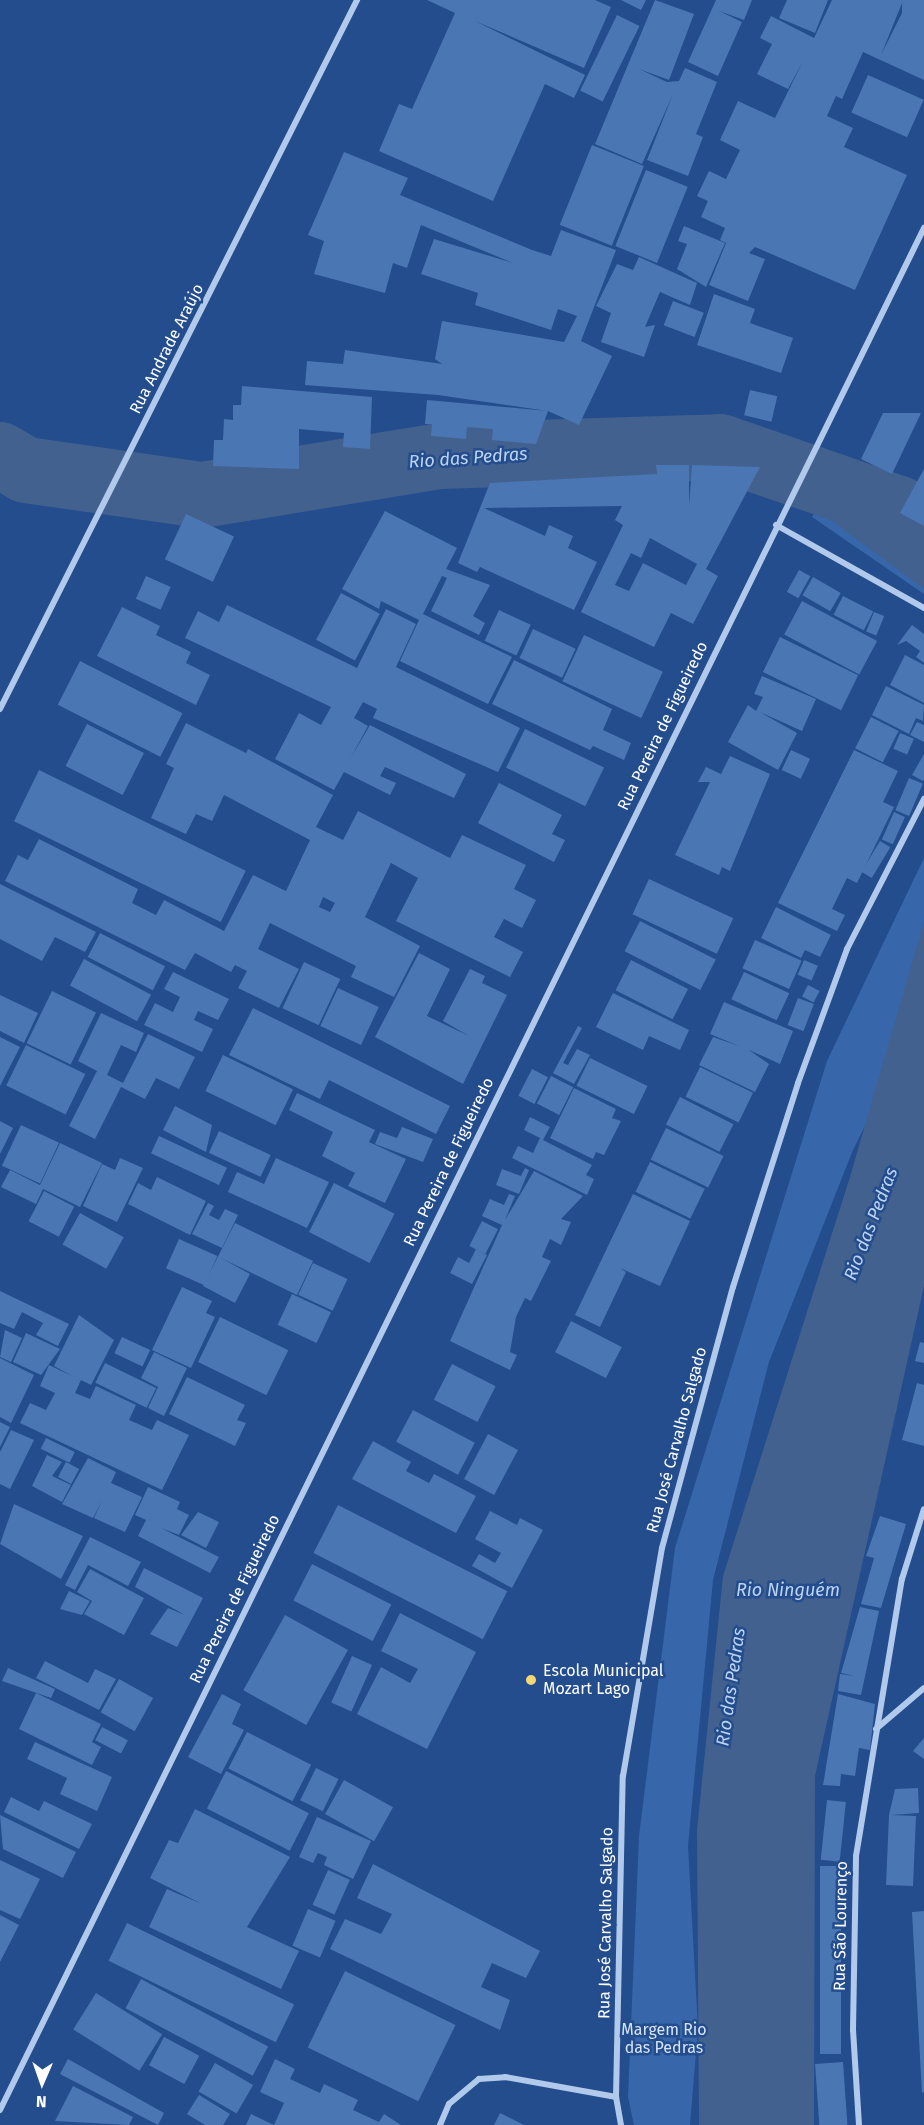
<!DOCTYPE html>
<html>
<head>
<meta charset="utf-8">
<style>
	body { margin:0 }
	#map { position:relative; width:924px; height:2125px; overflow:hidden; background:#234d8d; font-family:"Fira Sans",sans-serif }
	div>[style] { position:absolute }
	.green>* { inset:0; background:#3766aa }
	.water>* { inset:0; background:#43618f }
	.river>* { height:66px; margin:-33px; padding:0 33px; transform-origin:33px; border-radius:33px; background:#43618f }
	.building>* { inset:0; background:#4b76b4; transform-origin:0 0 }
	.street>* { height:6px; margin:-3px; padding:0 3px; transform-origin:3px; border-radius:3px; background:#b1c9eb }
	.dots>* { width:16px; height:16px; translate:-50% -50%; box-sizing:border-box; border:3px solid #234d8d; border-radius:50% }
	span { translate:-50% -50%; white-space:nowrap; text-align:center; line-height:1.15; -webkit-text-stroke:5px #234d8d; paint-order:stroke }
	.street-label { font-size:16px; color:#fff }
	.poi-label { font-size:16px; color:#fff }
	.left { translate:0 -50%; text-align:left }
	.park-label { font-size:16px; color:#d6e4f8 }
	.water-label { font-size:18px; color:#bdd3f2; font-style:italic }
	.north { position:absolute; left:12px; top:2053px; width:60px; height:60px; -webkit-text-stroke:4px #234d8d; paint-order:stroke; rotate:182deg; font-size:16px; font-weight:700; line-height:24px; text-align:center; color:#fff }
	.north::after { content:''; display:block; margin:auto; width:21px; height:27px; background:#fff; clip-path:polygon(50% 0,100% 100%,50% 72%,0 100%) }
</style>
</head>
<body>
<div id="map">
	<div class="green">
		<i style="clip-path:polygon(826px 491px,924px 547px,924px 594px,812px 517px)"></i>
		<i style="clip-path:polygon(924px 858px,924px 1008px,853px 1150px,769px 1362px,713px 1580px,688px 1846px,698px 2029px,690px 2125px,634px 2125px,628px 2097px,639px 1836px,675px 1548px,827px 1061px)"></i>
	</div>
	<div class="water">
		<i style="clip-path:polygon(841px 465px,924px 525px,924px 589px,816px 509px)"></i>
		<i style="clip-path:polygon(924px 921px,924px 1286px,815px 1776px,814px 2125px,699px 2125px,697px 1830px,723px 1576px,850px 1177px)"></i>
	</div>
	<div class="river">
		<i style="left:0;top:455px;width:30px;rotate:30deg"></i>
		<i style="left:26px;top:470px;width:178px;rotate:8.1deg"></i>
		<i style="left:202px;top:495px;width:241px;rotate:-9.3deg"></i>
		<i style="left:440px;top:456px;width:280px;rotate:-1.8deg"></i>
		<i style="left:720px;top:447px;width:189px;rotate:19.1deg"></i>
		<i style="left:899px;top:509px;width:34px;rotate:43deg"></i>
	</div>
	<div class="building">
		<i style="clip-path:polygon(427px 0,595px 0,611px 7px,584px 68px,475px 21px,585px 75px,574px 98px,545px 84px,493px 201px,379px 151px,399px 104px,412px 109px,455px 13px)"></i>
		<i style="clip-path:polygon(621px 0,646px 0,641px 10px)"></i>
		<i style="clip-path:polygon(655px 0,694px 14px,669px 80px,639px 69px,667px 82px,679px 81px,685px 68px,717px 82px,696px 134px,703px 137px,688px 176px,647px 160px,673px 94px,642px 164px,595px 144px)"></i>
		<i style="clip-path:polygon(716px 0,752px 0,744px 20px,719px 11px,742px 22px,718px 76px,688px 62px)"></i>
		<i style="clip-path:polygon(787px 0,828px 0,815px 33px,779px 18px)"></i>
		<i style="clip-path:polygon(evenodd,832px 0,924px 0,924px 80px,863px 52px,842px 99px,836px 96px,827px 116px,853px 128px,844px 147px,907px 175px,855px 290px,755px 247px,749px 253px,765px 259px,748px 301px,709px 285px,726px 243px,720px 240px,725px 228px,701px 217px,708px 201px,697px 196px,709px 171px,726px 179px,740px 150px,720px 140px,738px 101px,775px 118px,803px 61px,788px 89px,757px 74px,772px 44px,760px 38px,771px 16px,814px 38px,832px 0,902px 3px,902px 13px,881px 55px,902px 3px)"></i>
		<i style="left:617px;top:15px;width:25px;height:84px;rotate:26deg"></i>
		<i style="left:868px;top:75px;width:61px;height:41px;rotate:24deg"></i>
		<i style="left:592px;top:145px;width:56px;height:86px;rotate:22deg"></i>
		<i style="clip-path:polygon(344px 152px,408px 178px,400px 195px,532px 250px,551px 256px,561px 230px,616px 250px,581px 341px,612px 356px,579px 425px,548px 411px,536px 444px,492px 440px,493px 429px,467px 427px,466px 439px,431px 436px,432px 424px,425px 424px,427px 400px,548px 411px,438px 395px,305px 385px,307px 361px,343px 364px,345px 350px,442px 364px,435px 359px,442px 321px,564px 342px,577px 316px,558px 309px,551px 330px,475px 305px,478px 293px,421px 274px,434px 239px,513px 263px,421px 225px,407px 268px,393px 263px,385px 293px,314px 274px,324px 241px,308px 235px)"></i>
		<i style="left:646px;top:170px;width:45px;height:82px;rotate:22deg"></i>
		<i style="clip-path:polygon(684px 226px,725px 243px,706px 287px,677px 269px,687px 244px,678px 241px)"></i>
		<i style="clip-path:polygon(639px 257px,697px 283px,690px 305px,660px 292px,645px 327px,655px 325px,644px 357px,601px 342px,611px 313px,596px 306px,617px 264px,633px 270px)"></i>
		<i style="clip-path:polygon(714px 294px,755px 309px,750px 323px,793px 338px,781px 373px,697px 345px)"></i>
		<i style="left:673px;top:301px;width:33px;height:26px;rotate:21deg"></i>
		<i style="clip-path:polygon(242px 386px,372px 397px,370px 449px,343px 447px,344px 433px,299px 429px,299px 469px,213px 466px,214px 440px,223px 440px,224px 419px,233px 420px,233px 405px,241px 405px)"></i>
		<i style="left:750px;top:390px;width:28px;height:26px;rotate:13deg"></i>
		<i style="clip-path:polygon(883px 413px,921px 413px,892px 474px,861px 459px)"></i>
		<i style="clip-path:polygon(evenodd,656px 465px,689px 465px,689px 506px,692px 465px,760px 467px,706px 569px,718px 576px,693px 624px,671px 613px,654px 647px,581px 612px,623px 525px,615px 520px,622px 506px,484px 508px,545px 536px,549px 525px,573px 536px,568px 548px,597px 562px,574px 610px,480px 567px,477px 572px,458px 563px,490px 483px,657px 474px,656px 465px,650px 538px,697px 564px,686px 585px,643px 563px,629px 591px,615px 585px,631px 553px,641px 558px,650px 538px)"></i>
		<i style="clip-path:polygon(924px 469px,924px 526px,900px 513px)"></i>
		<i style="clip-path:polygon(385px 511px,457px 548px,446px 569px,490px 585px,473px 616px,485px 623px,479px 635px,431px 611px,447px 578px,442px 576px,423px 614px,512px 657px,488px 704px,400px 661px,419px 620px,381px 601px,379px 609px,342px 589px)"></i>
		<i style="left:186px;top:514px;width:53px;height:50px;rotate:25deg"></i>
		<i style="left:799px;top:570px;width:13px;height:25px;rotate:29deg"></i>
		<i style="left:146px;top:576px;width:27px;height:25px;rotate:24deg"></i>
		<i style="left:813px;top:577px;width:32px;height:21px;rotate:30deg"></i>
		<i style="left:341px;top:593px;width:44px;height:53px;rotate:28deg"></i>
		<i style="left:843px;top:596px;width:34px;height:21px;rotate:27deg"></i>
		<i style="left:802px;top:601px;width:85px;height:38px;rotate:28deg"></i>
		<i style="clip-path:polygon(227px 605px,357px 668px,386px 609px,416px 624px,396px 667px,520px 728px,498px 772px,373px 718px,377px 709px,363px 702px,354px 718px,368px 726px,350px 759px,370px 725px,466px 774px,454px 798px,385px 767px,380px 776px,396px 783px,390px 795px,344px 772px,334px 790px,275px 759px,299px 713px,321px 725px,331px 707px,185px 638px,198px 611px,219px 622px)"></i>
		<i style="clip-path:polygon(122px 607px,160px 626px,156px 635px,191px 652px,186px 663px,210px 675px,196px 705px,97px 656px)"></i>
		<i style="left:499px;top:610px;width:35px;height:34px;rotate:25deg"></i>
		<i style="left:874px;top:612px;width:11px;height:21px;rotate:22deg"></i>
		<i style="clip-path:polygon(912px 625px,924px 634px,924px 663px,916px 657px,920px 651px,906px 641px,897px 645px)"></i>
		<i style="left:533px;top:629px;width:47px;height:32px;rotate:25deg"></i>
		<i style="left:584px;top:635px;width:87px;height:51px;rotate:25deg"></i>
		<i style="left:780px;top:637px;width:87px;height:39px;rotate:26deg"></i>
		<i style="clip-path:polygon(905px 655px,924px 665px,924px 703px,890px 685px)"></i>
		<i style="clip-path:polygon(514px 660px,612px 709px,603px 730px,631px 743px,624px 760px,593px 746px,590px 750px,492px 704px)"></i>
		<i style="left:80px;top:661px;width:115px;height:49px;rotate:27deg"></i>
		<i style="clip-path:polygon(762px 676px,816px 699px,802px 731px,760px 712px,797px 733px,778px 770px,728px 742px,748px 705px,756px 711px,763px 697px,754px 694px)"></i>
		<i style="clip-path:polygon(886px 686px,924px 705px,923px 721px,916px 718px,909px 734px,872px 715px)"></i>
		<i style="left:871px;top:717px;width:31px;height:35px;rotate:27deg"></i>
		<i style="clip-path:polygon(917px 722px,924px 725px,924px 742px,910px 735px)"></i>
		<i style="clip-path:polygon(evenodd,186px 723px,246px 753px,243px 759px,248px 749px,333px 795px,316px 827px,343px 840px,358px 811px,450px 858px,462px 835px,526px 865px,514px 889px,536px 900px,522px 928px,504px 919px,494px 937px,523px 952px,510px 977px,396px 921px,418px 878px,391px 863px,365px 917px,420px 946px,394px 997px,351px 977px,356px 966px,270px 923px,258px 949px,299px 969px,279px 1008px,238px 988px,247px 971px,235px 965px,231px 972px,195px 953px,185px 970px,5px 881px,18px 855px,28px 860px,39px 839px,138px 889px,132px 903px,156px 915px,164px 900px,224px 931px,253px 875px,286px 891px,310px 840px,224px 795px,212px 821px,196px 814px,186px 834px,151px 818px,174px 768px,166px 764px,186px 723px,323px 897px,335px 903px,330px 912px,319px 907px,323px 897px)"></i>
		<i style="left:87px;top:724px;width:64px;height:47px;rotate:27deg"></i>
		<i style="left:525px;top:729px;width:88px;height:43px;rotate:26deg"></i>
		<i style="left:900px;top:733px;width:15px;height:17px;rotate:23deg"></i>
		<i style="left:791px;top:750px;width:21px;height:22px;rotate:25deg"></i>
		<i style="clip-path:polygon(854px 750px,898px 771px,883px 802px,894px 807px,857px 883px,847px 878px,832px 909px,845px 915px,837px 931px,778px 903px)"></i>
		<i style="clip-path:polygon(924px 754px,924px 779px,923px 781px,912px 775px)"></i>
		<i style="clip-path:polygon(730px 756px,770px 774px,730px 871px,722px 867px,719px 875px,675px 855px,710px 782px,698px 782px,706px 767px,721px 774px)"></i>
		<i style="left:39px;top:770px;width:230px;height:57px;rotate:26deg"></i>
		<i style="left:909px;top:778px;width:15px;height:35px;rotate:23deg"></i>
		<i style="clip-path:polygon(499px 783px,562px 815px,552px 834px,565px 840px,554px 862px,478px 823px)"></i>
		<i style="left:894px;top:812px;width:12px;height:30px;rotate:24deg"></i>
		<i style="left:880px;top:841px;width:12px;height:36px;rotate:31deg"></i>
		<i style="left:649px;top:879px;width:93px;height:39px;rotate:25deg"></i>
		<i style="clip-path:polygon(0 884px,96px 932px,85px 952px,55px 937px,42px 961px,0 939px)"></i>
		<i style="clip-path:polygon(776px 907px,831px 935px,820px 957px,805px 950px,801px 958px,761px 938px)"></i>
		<i style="left:640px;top:921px;width:85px;height:34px;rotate:27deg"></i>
		<i style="left:100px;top:933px;width:73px;height:27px;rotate:27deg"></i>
		<i style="left:755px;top:940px;width:51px;height:31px;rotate:24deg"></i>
		<i style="clip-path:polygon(419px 953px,450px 969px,427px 1016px,469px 1036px,443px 1021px,470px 969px,485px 976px,482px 983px,507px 995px,463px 1084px,375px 1037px)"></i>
		<i style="left:84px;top:959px;width:76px;height:30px;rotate:28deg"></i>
		<i style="left:631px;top:960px;width:64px;height:34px;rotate:27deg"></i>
		<i style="left:804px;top:960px;width:15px;height:16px;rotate:23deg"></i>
		<i style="left:304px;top:962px;width:40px;height:51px;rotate:25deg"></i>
		<i style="clip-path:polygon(173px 972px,229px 999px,218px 1020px,198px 1011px,194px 1020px,213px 1029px,202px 1052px,144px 1025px,155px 1003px,173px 1012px,180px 997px,164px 989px)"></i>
		<i style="left:744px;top:972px;width:50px;height:30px;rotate:25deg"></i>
		<i style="left:808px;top:985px;width:13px;height:13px;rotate:27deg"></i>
		<i style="left:338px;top:988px;width:45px;height:42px;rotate:25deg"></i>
		<i style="left:52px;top:991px;width:49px;height:58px;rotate:26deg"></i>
		<i style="clip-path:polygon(613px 993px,689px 1030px,680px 1050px,649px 1036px,643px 1050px,596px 1027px)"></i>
		<i style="clip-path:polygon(0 995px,38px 1013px,24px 1043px,0 1031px)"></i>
		<i style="left:798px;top:998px;width:17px;height:29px;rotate:21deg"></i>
		<i style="clip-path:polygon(724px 1002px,793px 1031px,780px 1064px,749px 1050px,769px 1064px,755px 1092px,699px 1065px,713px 1037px,739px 1046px,710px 1034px)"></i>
		<i style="clip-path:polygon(253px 1008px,450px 1106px,436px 1134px,329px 1080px,320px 1099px,229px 1055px)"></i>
		<i style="clip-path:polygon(101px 1013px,144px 1033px,136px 1052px,121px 1045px,107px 1075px,123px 1083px,148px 1034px,195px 1057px,179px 1089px,156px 1078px,145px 1099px,121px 1087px,95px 1139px,69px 1126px,97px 1071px,78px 1061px)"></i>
		<i style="clip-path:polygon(578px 1026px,582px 1028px,563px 1063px,568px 1065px,577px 1049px,590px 1055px,574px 1084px,553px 1073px)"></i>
		<i style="clip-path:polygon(0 1037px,20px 1047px,0 1086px)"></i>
		<i style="left:26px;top:1045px;width:66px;height:45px;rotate:26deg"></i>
		<i style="left:223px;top:1055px;width:78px;height:40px;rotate:26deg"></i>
		<i style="left:590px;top:1058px;width:64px;height:31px;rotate:26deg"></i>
		<i style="left:700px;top:1067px;width:59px;height:33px;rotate:26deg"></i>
		<i style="left:532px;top:1069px;width:18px;height:30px;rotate:27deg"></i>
		<i style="left:551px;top:1076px;width:25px;height:31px;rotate:27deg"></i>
		<i style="clip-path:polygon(574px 1088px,616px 1109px,612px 1118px,621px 1121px,604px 1155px,596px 1152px,593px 1159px,550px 1138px)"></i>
		<i style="clip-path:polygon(297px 1093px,375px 1130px,369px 1142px,406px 1159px,385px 1203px,348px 1186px,355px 1173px,322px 1156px,333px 1132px,289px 1110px)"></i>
		<i style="left:680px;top:1097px;width:60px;height:31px;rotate:27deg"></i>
		<i style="clip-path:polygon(175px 1106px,212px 1125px,206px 1152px,163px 1130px)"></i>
		<i style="clip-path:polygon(530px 1117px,550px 1127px,543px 1140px,592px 1165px,586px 1175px,594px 1179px,587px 1195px,512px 1158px,518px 1146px,533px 1153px,540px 1138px,524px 1130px)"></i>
		<i style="clip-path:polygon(0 1121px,13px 1128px,0 1154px)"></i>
		<i style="left:21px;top:1125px;width:42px;height:45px;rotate:25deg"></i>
		<i style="clip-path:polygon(402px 1127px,433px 1139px,423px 1162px,375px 1144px,380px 1132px,397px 1138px)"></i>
		<i style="left:666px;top:1128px;width:64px;height:35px;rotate:26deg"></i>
		<i style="left:219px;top:1131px;width:57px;height:24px;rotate:25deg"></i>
		<i style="left:159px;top:1136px;width:75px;height:19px;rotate:25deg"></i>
		<i style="clip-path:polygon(60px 1143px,102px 1163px,80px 1207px,43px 1189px,36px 1204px,1px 1187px,10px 1170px,40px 1185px)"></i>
		<i style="clip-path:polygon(120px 1158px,143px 1168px,117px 1222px,83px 1206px,102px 1164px,115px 1170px)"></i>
		<i style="clip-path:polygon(276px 1158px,329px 1182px,307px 1228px,228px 1192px,237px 1172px,264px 1184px)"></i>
		<i style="left:650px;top:1162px;width:61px;height:33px;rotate:26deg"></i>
		<i style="clip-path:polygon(525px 1168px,529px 1170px,519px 1194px,496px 1185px,502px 1169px,521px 1176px)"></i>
		<i style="clip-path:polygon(534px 1171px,583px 1196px,561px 1219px,571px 1222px,561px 1245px,550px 1239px,542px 1257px,551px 1261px,531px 1301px,525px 1298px,516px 1317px,510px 1352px,517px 1355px,510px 1370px,450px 1341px,502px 1225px,482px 1216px,490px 1199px,504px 1205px,509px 1194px,515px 1196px,505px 1220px)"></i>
		<i style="clip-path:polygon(157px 1177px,206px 1201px,190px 1235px,128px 1204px,138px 1183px,151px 1190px)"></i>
		<i style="left:334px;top:1183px;width:68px;height:55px;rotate:27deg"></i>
		<i style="left:44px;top:1191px;width:34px;height:34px;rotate:27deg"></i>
		<i style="clip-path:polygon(633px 1194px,690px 1221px,660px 1286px,620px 1268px,626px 1272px,600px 1327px,575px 1315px)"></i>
		<i style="clip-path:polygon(208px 1203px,214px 1206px,209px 1215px,219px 1220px,225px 1209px,238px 1215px,222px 1248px,192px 1234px)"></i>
		<i style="left:80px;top:1213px;width:50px;height:36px;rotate:29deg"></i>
		<i style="left:482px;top:1221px;width:18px;height:28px;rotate:27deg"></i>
		<i style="clip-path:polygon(235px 1223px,313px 1261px,297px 1295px,221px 1258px,250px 1274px,235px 1303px,203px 1286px)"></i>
		<i style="left:179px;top:1239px;width:42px;height:32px;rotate:24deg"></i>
		<i style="clip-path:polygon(476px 1249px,487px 1255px,472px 1284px,450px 1273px,458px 1257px,469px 1263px)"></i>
		<i style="left:313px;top:1263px;width:38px;height:35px;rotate:25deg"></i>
		<i style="clip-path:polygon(182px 1287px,212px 1301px,206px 1313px,215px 1317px,191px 1368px,152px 1350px)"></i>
		<i style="clip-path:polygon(0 1291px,69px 1324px,58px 1346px,36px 1335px,43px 1323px,22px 1312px,14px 1329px,0 1323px)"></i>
		<i style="left:292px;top:1294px;width:43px;height:34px;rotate:25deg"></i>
		<i style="clip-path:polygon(79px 1315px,114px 1340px,91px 1385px,81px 1380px,75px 1393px,90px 1399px,96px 1386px,136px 1405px,129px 1420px,152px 1430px,157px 1420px,189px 1435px,162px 1490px,20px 1423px,30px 1403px,46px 1410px,55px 1393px,40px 1386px,49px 1365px,74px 1377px,54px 1366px)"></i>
		<i style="left:220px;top:1317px;width:76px;height:50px;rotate:26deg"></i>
		<i style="left:571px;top:1321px;width:57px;height:35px;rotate:27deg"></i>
		<i style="clip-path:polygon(5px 1330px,22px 1338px,11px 1362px,0 1357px)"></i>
		<i style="clip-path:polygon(26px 1333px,60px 1349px,41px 1375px,13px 1362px)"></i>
		<i style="left:122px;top:1337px;width:31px;height:18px;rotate:25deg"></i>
		<i style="clip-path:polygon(920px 1342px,924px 1343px,924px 1363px,915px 1361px)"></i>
		<i style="clip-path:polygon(154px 1352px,187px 1368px,164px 1416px,148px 1408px,158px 1387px,141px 1378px)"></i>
		<i style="clip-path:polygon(0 1358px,34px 1375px,11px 1423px,0 1417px)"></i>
		<i style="left:105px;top:1363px;width:57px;height:22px;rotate:26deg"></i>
		<i style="left:452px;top:1364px;width:49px;height:40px;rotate:27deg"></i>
		<i style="clip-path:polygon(187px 1377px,245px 1405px,237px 1420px,246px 1423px,235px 1446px,169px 1414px)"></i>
		<i style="clip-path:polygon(917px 1383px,924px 1385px,924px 1446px,902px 1440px)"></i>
		<i style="left:413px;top:1410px;width:70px;height:36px;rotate:28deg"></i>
		<i style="clip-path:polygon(0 1422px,10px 1427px,0 1447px)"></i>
		<i style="clip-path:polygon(11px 1430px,34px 1440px,10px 1489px,0 1484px,0 1452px)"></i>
		<i style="left:488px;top:1434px;width:34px;height:51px;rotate:28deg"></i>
		<i style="left:46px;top:1438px;width:32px;height:12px;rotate:26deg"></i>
		<i style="clip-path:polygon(373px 1441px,411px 1462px,406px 1471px,429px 1483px,434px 1474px,476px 1496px,456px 1533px,352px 1479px)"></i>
		<i style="clip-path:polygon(47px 1455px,62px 1462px,52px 1476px,71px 1485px,62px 1502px,32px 1486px)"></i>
		<i style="clip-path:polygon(88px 1458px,116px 1472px,111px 1483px,142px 1497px,125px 1532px,94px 1518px,102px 1501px,93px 1518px,62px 1504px)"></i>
		<i style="left:66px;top:1462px;width:15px;height:17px;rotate:28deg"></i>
		<i style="clip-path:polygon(148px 1487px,180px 1502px,177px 1509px,189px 1515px,179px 1535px,161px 1528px,219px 1557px,210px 1573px,138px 1536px,146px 1520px,135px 1515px)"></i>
		<i style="clip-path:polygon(14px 1504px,83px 1536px,61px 1579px,0 1544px)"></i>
		<i style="left:338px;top:1505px;width:190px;height:54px;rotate:27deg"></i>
		<i style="clip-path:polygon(490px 1511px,517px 1525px,520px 1518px,543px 1530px,512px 1588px,472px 1566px,479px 1554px,495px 1563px,501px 1553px,475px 1539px)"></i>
		<i style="clip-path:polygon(198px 1512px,219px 1522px,206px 1548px,181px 1535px)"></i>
		<i style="clip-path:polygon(880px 1516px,906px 1524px,881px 1608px,861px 1604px,874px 1558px,866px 1556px)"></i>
		<i style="clip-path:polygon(90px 1537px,141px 1562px,128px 1586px,88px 1565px,75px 1590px,65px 1585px)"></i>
		<i style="left:312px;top:1564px;width:89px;height:41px;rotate:27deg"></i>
		<i style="clip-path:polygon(144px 1568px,203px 1598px,177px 1647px,150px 1634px,168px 1608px,185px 1615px,135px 1587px)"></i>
		<i style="clip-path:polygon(90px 1569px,144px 1598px,124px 1635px,84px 1614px,92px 1601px,77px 1592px)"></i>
		<i style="clip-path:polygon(69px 1591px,90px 1601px,82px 1615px,60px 1609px)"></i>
		<i style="clip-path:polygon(860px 1607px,879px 1611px,861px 1695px,838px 1691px,840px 1674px,855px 1676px,841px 1673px)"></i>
		<i style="clip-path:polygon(400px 1613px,476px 1652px,427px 1749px,357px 1714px,381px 1667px,410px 1683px,418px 1669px,381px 1651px)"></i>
		<i style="left:285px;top:1615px;width:72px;height:86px;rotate:29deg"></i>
		<i style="left:352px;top:1656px;width:22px;height:51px;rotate:24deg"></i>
		<i style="clip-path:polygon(45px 1661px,88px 1683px,95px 1669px,116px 1679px,99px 1710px,36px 1678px)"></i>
		<i style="clip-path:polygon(8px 1668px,55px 1689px,51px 1698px,2px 1681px)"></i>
		<i style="left:119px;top:1679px;width:39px;height:38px;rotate:29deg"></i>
		<i style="clip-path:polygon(36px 1693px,101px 1724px,92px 1742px,101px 1747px,92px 1765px,19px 1729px)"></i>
		<i style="clip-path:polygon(222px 1694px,241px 1704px,232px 1724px,244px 1730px,221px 1774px,188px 1757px)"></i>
		<i style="clip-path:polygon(838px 1694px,875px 1704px,870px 1750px,859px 1748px,855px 1776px,841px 1774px,840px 1786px,823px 1785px)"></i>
		<i style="left:102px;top:1727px;width:29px;height:15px;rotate:27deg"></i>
		<i style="left:247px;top:1732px;width:72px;height:41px;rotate:27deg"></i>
		<i style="clip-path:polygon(924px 1738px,924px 1759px,913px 1751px)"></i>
		<i style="clip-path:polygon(35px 1742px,112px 1777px,97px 1811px,60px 1794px,67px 1778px,27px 1759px)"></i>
		<i style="left:316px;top:1768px;width:25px;height:36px;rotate:26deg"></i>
		<i style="left:226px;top:1771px;width:93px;height:42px;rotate:27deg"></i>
		<i style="left:344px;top:1780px;width:56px;height:39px;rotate:29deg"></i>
		<i style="clip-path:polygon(918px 1788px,919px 1813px,891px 1815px,916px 1816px,913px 1886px,886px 1885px,889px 1815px,895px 1789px)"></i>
		<i style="clip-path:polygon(11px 1797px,39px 1811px,44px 1801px,92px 1824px,79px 1849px,4px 1812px)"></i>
		<i style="left:827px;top:1800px;width:19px;height:60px;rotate:6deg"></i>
		<i style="clip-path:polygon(195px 1809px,290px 1857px,247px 1927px,299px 1951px,281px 1989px,149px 1927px,167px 1889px,202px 1904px,150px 1878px,169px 1840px,178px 1843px)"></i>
		<i style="clip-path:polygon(0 1815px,76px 1852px,63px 1878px,3px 1849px)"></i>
		<i style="clip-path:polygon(317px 1817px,371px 1841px,353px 1879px,324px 1865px,327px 1857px,318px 1853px,313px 1863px,299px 1857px)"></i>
		<i style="clip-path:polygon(0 1860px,40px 1879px,20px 1919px,0 1910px)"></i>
		<i style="clip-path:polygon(373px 1864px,540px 1951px,526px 1978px,492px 1963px,481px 1987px,510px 2000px,500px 2030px,330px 1949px,345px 1919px,381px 1934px,392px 1914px,357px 1898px)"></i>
		<i style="left:820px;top:1866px;width:21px;height:188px"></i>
		<i style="left:328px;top:1870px;width:24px;height:38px;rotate:24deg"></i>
		<i style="left:308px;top:1909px;width:30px;height:40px;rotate:23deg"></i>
		<i style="clip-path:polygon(924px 1911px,924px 2092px,922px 2093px,912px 1912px)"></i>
		<i style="clip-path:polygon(0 1915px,19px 1925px,0 1962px)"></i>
		<i style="left:127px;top:1923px;width:186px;height:42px;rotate:26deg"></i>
		<i style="left:345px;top:1971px;width:123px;height:85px;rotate:26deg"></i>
		<i style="left:141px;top:1979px;width:144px;height:33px;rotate:28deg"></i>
		<i style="left:96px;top:1993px;width:78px;height:43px;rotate:32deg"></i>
		<i style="left:164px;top:2037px;width:40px;height:32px;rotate:28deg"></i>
		<i style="clip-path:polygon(68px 2059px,164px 2113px,158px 2125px,60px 2074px)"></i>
		<i style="clip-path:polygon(275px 2059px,295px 2069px,290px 2079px,320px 2093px,324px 2084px,358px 2100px,353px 2110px,379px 2122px,384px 2114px,401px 2125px,246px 2125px,251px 2114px,274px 2125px,284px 2103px,260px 2092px)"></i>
		<i style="left:843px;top:2062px;width:63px;height:28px;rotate:86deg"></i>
		<i style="left:215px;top:2063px;width:44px;height:33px;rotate:30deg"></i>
		<i style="clip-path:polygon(73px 2086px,133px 2117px,129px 2125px,55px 2121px)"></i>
		<i style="clip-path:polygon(199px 2095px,230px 2114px,223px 2125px,205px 2125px,187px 2114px)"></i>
		<i style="clip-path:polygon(500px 2113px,524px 2125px,494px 2125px)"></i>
	</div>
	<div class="street">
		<i style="left:776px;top:525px;width:170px;rotate:29.3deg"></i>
		<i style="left:0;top:709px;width:794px;rotate:-63.27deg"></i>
		<i style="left:876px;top:1729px;width:63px;rotate:-40.5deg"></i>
		<i style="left:0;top:2110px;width:2097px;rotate:-63.85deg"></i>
		<i style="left:440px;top:2125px;width:23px;rotate:-67deg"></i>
		<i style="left:449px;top:2104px;width:39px;rotate:-40deg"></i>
		<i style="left:479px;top:2079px;width:26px;rotate:-4deg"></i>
		<i style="left:505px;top:2077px;width:113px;rotate:10.2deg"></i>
		<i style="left:621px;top:2125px;width:28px;rotate:-100deg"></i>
		<i style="left:616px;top:2097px;width:321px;rotate:-88.8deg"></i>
		<i style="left:623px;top:1776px;width:231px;rotate:-80.3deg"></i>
		<i style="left:662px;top:1548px;width:270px;rotate:-74.8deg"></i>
		<i style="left:733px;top:1287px;width:214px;rotate:-72.3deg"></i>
		<i style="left:798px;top:1083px;width:143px;rotate:-69.9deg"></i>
		<i style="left:847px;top:949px;width:169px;rotate:-62.8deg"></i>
		<i style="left:859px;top:2125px;width:95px;rotate:-93.6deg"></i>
		<i style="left:853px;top:2030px;width:174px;rotate:-89deg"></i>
		<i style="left:856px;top:1856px;width:281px;rotate:-80.6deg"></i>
		<i style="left:902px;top:1579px;width:73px;rotate:-72.6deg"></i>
	</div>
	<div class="dots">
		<i style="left:531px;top:1680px;background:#f6d674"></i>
	</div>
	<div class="street-label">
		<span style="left:167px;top:349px;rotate:-63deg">Rua Andrade Araújo</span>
		<span style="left:663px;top:726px;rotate:-64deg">Rua Pereira de Figueiredo</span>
		<span style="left:449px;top:1162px;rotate:-64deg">Rua Pereira de Figueiredo</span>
		<span style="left:677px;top:1440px;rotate:-75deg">Rua José Carvalho Salgado</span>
		<span style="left:235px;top:1599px;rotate:-64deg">Rua Pereira de Figueiredo</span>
		<span style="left:606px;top:1923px;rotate:-89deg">Rua José Carvalho Salgado</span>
		<span style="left:841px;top:1926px;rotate:-89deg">Rua São Lourenço</span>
	</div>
	<div class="poi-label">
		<span class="left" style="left:543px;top:1680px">Escola Municipal<br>Mozart Lago</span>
	</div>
	<div class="park-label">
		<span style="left:664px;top:2039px">Margem Rio<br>das Pedras</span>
	</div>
	<div class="water-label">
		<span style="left:468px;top:458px;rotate:-4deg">Rio das Pedras</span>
		<span style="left:871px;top:1224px;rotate:-69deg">Rio das Pedras</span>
		<span style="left:788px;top:1590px">Rio Ninguém</span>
		<span style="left:731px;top:1687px;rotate:-82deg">Rio das Pedras</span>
	</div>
	<div class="north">N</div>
</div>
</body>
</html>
